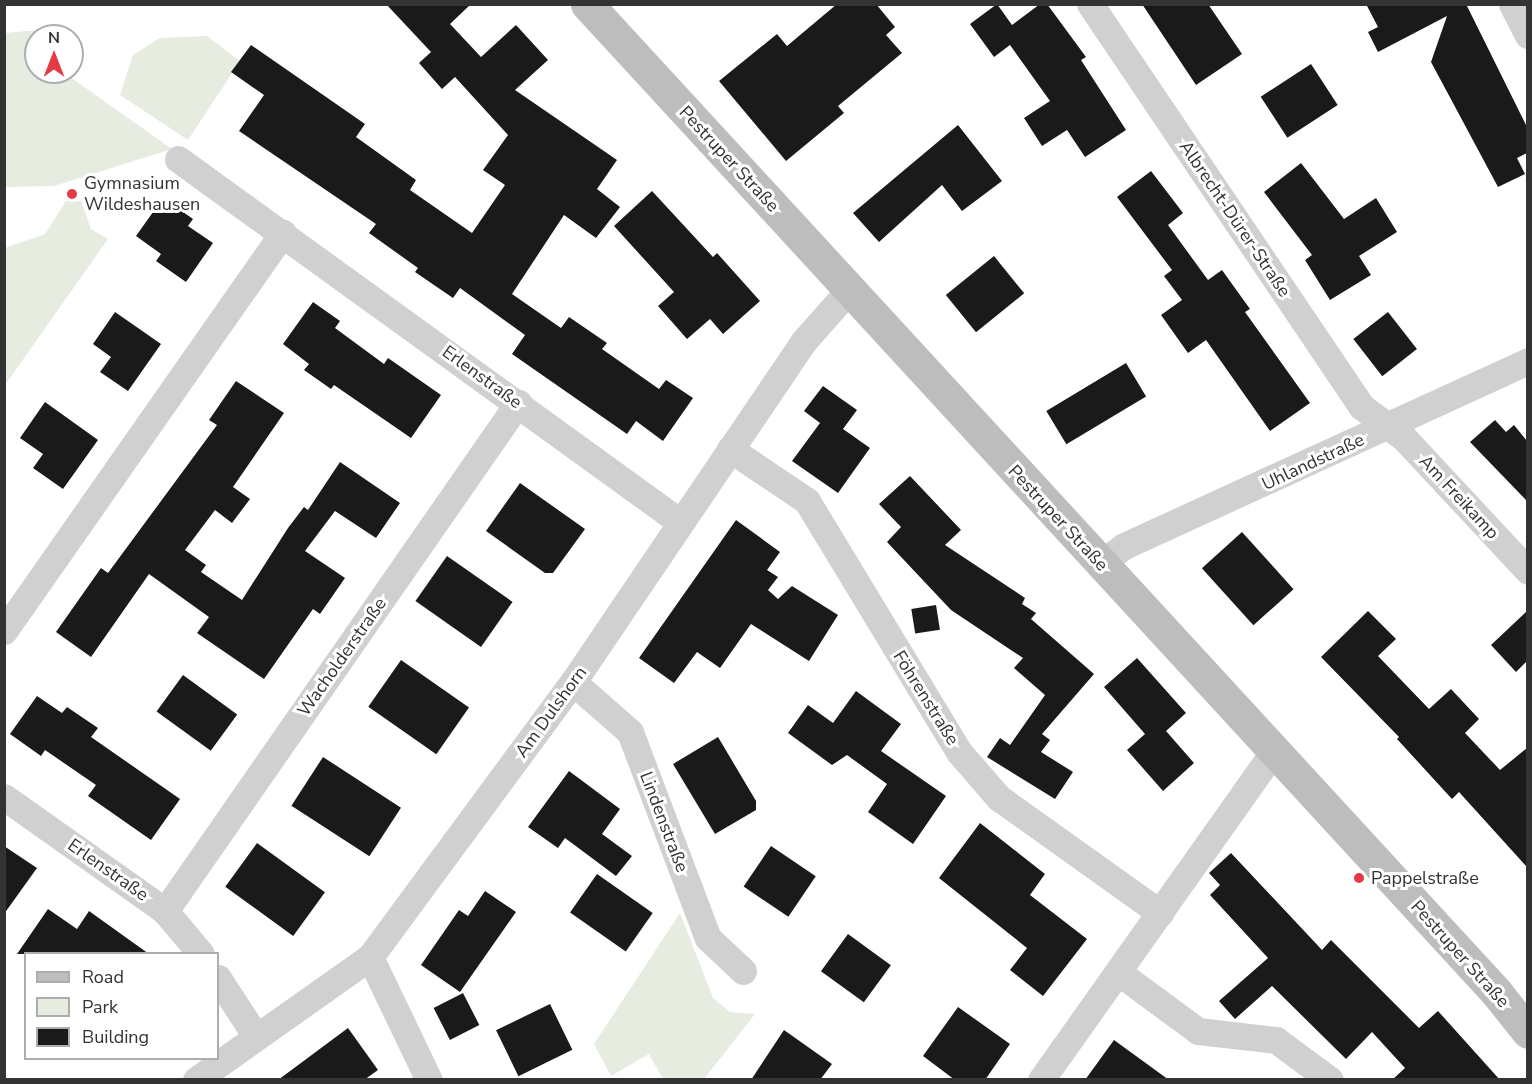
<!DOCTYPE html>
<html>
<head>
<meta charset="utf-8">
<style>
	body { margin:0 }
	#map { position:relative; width:1532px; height:1084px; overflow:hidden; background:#fff; font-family:"Nunito Sans",sans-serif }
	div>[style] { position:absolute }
	.green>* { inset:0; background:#e6ecdf }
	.building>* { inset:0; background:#1a1a1a; transform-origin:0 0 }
	.street>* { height:27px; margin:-13.5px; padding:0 13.5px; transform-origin:13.5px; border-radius:13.5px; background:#d0d0d0 }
	.secondary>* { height:33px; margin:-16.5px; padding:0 16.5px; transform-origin:16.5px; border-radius:16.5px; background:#bdbdbd }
	.dots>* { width:16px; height:16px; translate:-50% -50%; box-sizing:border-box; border:3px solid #fff; border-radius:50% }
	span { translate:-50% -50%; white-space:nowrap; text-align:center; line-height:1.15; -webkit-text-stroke:6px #fff; paint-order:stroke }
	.street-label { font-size:18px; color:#333 }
	.poi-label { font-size:18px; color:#333 }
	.left { translate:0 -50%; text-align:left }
	.frame { position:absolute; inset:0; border:6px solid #333; pointer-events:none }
	.legend { position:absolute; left:24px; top:952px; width:195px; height:108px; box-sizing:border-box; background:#fff; border:2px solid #adadad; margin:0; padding:8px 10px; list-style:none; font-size:18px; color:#333 }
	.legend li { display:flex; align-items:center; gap:12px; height:30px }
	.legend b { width:30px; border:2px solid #adadad }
	.north { position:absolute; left:24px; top:24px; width:60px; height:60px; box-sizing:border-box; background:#fff; border:2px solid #adadad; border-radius:50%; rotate:0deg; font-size:16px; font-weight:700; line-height:24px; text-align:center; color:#333 }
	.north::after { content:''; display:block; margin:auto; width:21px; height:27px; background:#e63946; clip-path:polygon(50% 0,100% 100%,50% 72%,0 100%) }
</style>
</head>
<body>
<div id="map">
	<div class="green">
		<i style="clip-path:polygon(39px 30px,36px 72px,63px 72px,172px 149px,54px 186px,5px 187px,5px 33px)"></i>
		<i style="clip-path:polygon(207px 36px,240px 61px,188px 140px,120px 95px,133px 55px,160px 38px)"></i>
		<i style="clip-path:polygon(66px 201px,81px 201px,91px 229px,108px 239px,5px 385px,5px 248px,45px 234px)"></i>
		<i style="clip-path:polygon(680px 913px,713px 998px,730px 1012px,755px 1014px,704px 1079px,663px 1079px,649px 1054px,611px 1076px,594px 1044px)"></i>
	</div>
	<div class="building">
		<i style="clip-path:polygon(386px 4px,471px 4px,450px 24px,481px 57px,516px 25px,548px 60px,515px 90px,617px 160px,597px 189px,620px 207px,596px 238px,564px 215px,512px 294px,561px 328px,569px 317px,607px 343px,602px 349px,659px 389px,666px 380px,693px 398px,663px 441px,636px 421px,627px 434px,512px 354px,525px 335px,460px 288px,453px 298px,415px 272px,418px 268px,369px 233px,376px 224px,239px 131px,264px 95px,231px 72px,251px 45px,365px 124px,356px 137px,416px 180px,410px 190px,472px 233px,505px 185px,483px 170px,508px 135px,455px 77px,442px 89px,419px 63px,431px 52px)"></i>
		<i style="clip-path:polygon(837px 4px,876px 4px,895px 27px,886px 35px,902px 53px,838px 106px,844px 113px,786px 161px,719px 81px,777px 34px,787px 46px)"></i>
		<i style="clip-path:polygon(997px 4px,1012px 25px,1040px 4px,1047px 4px,1086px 57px,1081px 60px,1126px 130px,1085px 157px,1067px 130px,1042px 146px,1024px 118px,1050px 101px,1010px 45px,994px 57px,970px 24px)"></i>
		<i style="clip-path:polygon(1142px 4px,1208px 4px,1242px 54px,1196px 85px)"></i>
		<i style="clip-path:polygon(1366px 4px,1470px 4px,1467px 6px,1527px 127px,1527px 153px,1517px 158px,1525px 174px,1498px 187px,1431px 62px,1447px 16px,1378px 52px,1368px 32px,1378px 27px)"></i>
		<i style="left:1311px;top:64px;width:49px;height:60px;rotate:57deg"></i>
		<i style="clip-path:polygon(958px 125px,1002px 181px,962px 211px,942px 185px,879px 242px,853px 213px)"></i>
		<i style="clip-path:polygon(1301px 163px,1344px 219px,1376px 198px,1397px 232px,1359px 256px,1371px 275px,1330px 300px,1305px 260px,1312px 255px,1264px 192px)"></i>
		<i style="clip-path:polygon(1151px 171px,1183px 213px,1168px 225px,1208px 280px,1222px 270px,1250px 309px,1245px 312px,1310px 403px,1270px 431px,1206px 340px,1188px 353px,1161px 315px,1182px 300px,1164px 276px,1172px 270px,1117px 197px)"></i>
		<i style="clip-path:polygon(652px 191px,713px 257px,717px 253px,760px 301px,723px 334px,710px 319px,687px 339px,658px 306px,674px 292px,614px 226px)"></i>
		<i style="clip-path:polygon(163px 198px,193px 219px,188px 226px,213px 243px,186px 282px,156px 261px,161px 254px,136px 236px)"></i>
		<i style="left:994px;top:256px;width:48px;height:62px;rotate:51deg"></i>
		<i style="clip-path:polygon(313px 302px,340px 321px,335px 328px,384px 364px,388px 358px,441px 395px,411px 438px,334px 385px,331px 389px,304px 370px,309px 364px,283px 344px)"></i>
		<i style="clip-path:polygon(115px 312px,161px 344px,128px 391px,100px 372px,111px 357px,93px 344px)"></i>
		<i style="left:1388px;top:312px;width:47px;height:44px;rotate:52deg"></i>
		<i style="left:1126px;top:363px;width:39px;height:93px;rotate:59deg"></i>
		<i style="clip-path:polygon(236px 381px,284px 413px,233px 487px,250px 499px,232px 523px,215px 510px,185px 550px,206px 565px,201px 572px,242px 600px,288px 528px,304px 507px,308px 510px,340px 462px,400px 503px,376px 538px,335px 511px,305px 551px,345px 578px,320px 614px,313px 609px,264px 679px,197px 633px,209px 617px,149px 574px,91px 657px,56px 632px,101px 568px,108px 573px,217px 425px,209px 420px)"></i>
		<i style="clip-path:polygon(823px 386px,857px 410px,843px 429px,870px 448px,838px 493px,792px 461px,820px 423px,804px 411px)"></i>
		<i style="clip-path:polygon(45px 402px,98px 440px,63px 489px,33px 468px,43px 454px,20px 438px)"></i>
		<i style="clip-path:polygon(1495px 420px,1506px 432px,1514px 425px,1527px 441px,1527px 501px,1470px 442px)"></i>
		<i style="clip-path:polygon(910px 476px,961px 530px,945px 545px,1025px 598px,1022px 604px,1036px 613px,1031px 619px,1094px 674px,1042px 734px,1050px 740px,1041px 752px,1073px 772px,1055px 799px,987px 757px,1000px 738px,1010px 745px,1045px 695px,1014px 668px,1023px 658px,951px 610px,887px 542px,901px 527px,879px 504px)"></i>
		<i style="clip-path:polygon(520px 483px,585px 529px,553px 573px,545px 573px,486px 531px)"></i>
		<i style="clip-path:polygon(736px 520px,780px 552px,767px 570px,778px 577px,768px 590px,778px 599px,792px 586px,838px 615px,809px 661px,751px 624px,720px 668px,697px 652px,674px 683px,639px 658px)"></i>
		<i style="left:1242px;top:532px;width:77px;height:54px;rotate:48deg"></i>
		<i style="left:447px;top:556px;width:80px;height:55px;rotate:35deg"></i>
		<i style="left:936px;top:605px;width:25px;height:25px;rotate:81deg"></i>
		<i style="clip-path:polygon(1368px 611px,1396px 639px,1378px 656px,1429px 709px,1451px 689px,1479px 719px,1465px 733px,1500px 770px,1527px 748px,1527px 867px,1459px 792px,1452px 799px,1397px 739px,1399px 737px,1321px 657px)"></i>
		<i style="clip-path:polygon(1527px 611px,1527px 661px,1516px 672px,1491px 645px)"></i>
		<i style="clip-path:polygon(1137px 658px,1186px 713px,1166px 731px,1194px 763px,1163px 791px,1127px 750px,1145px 734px,1104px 687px)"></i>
		<i style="left:401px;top:660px;width:83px;height:57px;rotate:35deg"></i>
		<i style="left:183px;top:675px;width:67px;height:45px;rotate:36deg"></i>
		<i style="clip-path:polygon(856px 691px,901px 724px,881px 751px,946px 796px,913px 844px,868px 812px,887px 784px,847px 755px,832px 765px,788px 733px,808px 705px,833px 723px)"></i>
		<i style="clip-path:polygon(37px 696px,62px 713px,67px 707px,98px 728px,91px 737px,180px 799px,151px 840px,88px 796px,96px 785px,45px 750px,41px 756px,10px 734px)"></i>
		<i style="clip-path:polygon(718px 737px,756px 801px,756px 810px,715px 834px,673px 764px)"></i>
		<i style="left:323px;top:757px;width:93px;height:58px;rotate:33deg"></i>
		<i style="clip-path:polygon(569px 771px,620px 809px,602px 834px,632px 856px,616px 876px,565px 838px,558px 848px,528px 827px)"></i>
		<i style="clip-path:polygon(980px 823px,1045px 874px,1030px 895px,1087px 939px,1043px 996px,1010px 970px,1027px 948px,939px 878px)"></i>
		<i style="left:257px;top:843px;width:84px;height:54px;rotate:36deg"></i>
		<i style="clip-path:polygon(4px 846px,37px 868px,4px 914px)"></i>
		<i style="left:771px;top:846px;width:54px;height:49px;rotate:34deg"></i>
		<i style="clip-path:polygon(1231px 853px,1322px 950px,1331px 940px,1419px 1028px,1438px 1011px,1500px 1080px,1392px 1080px,1405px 1068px,1372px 1032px,1346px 1059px,1272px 986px,1235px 1019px,1219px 1001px,1268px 958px,1210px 895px,1220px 885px,1209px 873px)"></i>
		<i style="left:597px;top:874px;width:68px;height:47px;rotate:35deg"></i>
		<i style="clip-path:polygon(485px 891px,516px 912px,460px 992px,421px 965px,459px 910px,468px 916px)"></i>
		<i style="clip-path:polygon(48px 909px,77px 929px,89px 911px,149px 954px,17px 954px)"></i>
		<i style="left:848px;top:934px;width:53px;height:46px;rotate:36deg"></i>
		<i style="left:463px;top:993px;width:36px;height:33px;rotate:63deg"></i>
		<i style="left:550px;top:1004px;width:51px;height:60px;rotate:64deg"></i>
		<i style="clip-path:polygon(958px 1007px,1010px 1044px,985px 1080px,955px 1080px,923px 1056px)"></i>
		<i style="clip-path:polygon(348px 1028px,378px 1070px,364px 1080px,278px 1080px)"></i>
		<i style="clip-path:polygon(784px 1030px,832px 1064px,820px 1080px,751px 1080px)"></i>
		<i style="clip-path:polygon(1114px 1040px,1169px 1080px,1085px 1080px)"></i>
	</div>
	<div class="street">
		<i style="left:1090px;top:4px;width:486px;rotate:56deg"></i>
		<i style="left:1362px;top:407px;width:52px;rotate:36.4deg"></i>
		<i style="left:1404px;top:438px;width:182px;rotate:47deg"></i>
		<i style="left:1512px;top:4px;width:35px;rotate:63deg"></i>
		<i style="left:178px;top:159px;width:619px;rotate:35.87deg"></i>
		<i style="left:730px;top:449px;width:93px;rotate:34deg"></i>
		<i style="left:807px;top:501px;width:293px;rotate:58.8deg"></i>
		<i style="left:959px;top:752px;width:61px;rotate:49deg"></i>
		<i style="left:999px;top:798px;width:198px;rotate:35.5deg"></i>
		<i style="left:1100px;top:564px;width:30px;rotate:-37deg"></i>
		<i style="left:1124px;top:546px;width:444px;rotate:-24.6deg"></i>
		<i style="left:4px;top:631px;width:486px;rotate:-55deg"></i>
		<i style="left:573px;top:682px;width:76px;rotate:41.3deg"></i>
		<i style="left:630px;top:732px;width:220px;rotate:69.3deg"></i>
		<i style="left:708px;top:938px;width:48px;rotate:43.3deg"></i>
		<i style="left:4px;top:797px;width:197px;rotate:35.3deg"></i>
		<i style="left:165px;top:911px;width:56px;rotate:50.1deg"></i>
		<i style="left:165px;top:911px;width:619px;rotate:-55.21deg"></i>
		<i style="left:370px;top:957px;width:136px;rotate:64.4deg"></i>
		<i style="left:1118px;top:972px;width:99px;rotate:36.4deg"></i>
		<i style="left:1198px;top:1031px;width:79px;rotate:6.6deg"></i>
		<i style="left:1276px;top:1040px;width:67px;rotate:36.5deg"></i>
		<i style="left:218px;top:978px;width:68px;rotate:57deg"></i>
		<i style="left:196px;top:1080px;width:213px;rotate:-35.3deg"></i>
		<i style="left:370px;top:957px;width:342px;rotate:-53.6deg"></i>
		<i style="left:573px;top:682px;width:410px;rotate:-55.9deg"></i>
		<i style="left:803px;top:342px;width:69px;rotate:-48.5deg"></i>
		<i style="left:1041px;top:1080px;width:403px;rotate:-54.7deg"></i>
	</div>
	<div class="secondary">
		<i style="left:587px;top:4px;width:1343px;rotate:47.38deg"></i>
		<i style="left:1496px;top:992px;width:51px;rotate:51.3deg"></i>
	</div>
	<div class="dots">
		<i style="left:72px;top:194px;background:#e63946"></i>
		<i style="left:1359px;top:878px;background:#e63946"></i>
	</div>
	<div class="street-label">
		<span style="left:729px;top:159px;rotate:47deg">Pestruper Straße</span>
		<span style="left:1235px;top:219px;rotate:56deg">Albrecht-Dürer-Straße</span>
		<span style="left:482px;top:377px;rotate:36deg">Erlenstraße</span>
		<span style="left:1313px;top:462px;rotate:-25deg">Uhlandstraße</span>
		<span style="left:1459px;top:497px;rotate:47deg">Am Freikamp</span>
		<span style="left:1058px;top:518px;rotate:47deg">Pestruper Straße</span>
		<span style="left:342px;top:657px;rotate:-55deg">Wacholderstraße</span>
		<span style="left:926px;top:698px;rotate:58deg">Föhrenstraße</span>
		<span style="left:551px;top:712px;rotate:-54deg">Am Dulshorn</span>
		<span style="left:664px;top:822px;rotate:69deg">Lindenstraße</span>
		<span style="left:108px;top:870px;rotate:35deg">Erlenstraße</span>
		<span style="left:1460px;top:954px;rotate:48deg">Pestruper Straße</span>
	</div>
	<div class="poi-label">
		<span class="left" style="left:84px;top:194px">Gymnasium<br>Wildeshausen</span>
		<span class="left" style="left:1371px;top:878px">Pappelstraße</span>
	</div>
	<div class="frame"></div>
	<ul class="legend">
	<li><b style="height:8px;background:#bdbdbd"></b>Road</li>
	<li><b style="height:16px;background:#e6ecdf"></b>Park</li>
	<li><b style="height:16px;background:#1a1a1a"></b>Building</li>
	</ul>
	<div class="north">N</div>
</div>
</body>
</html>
